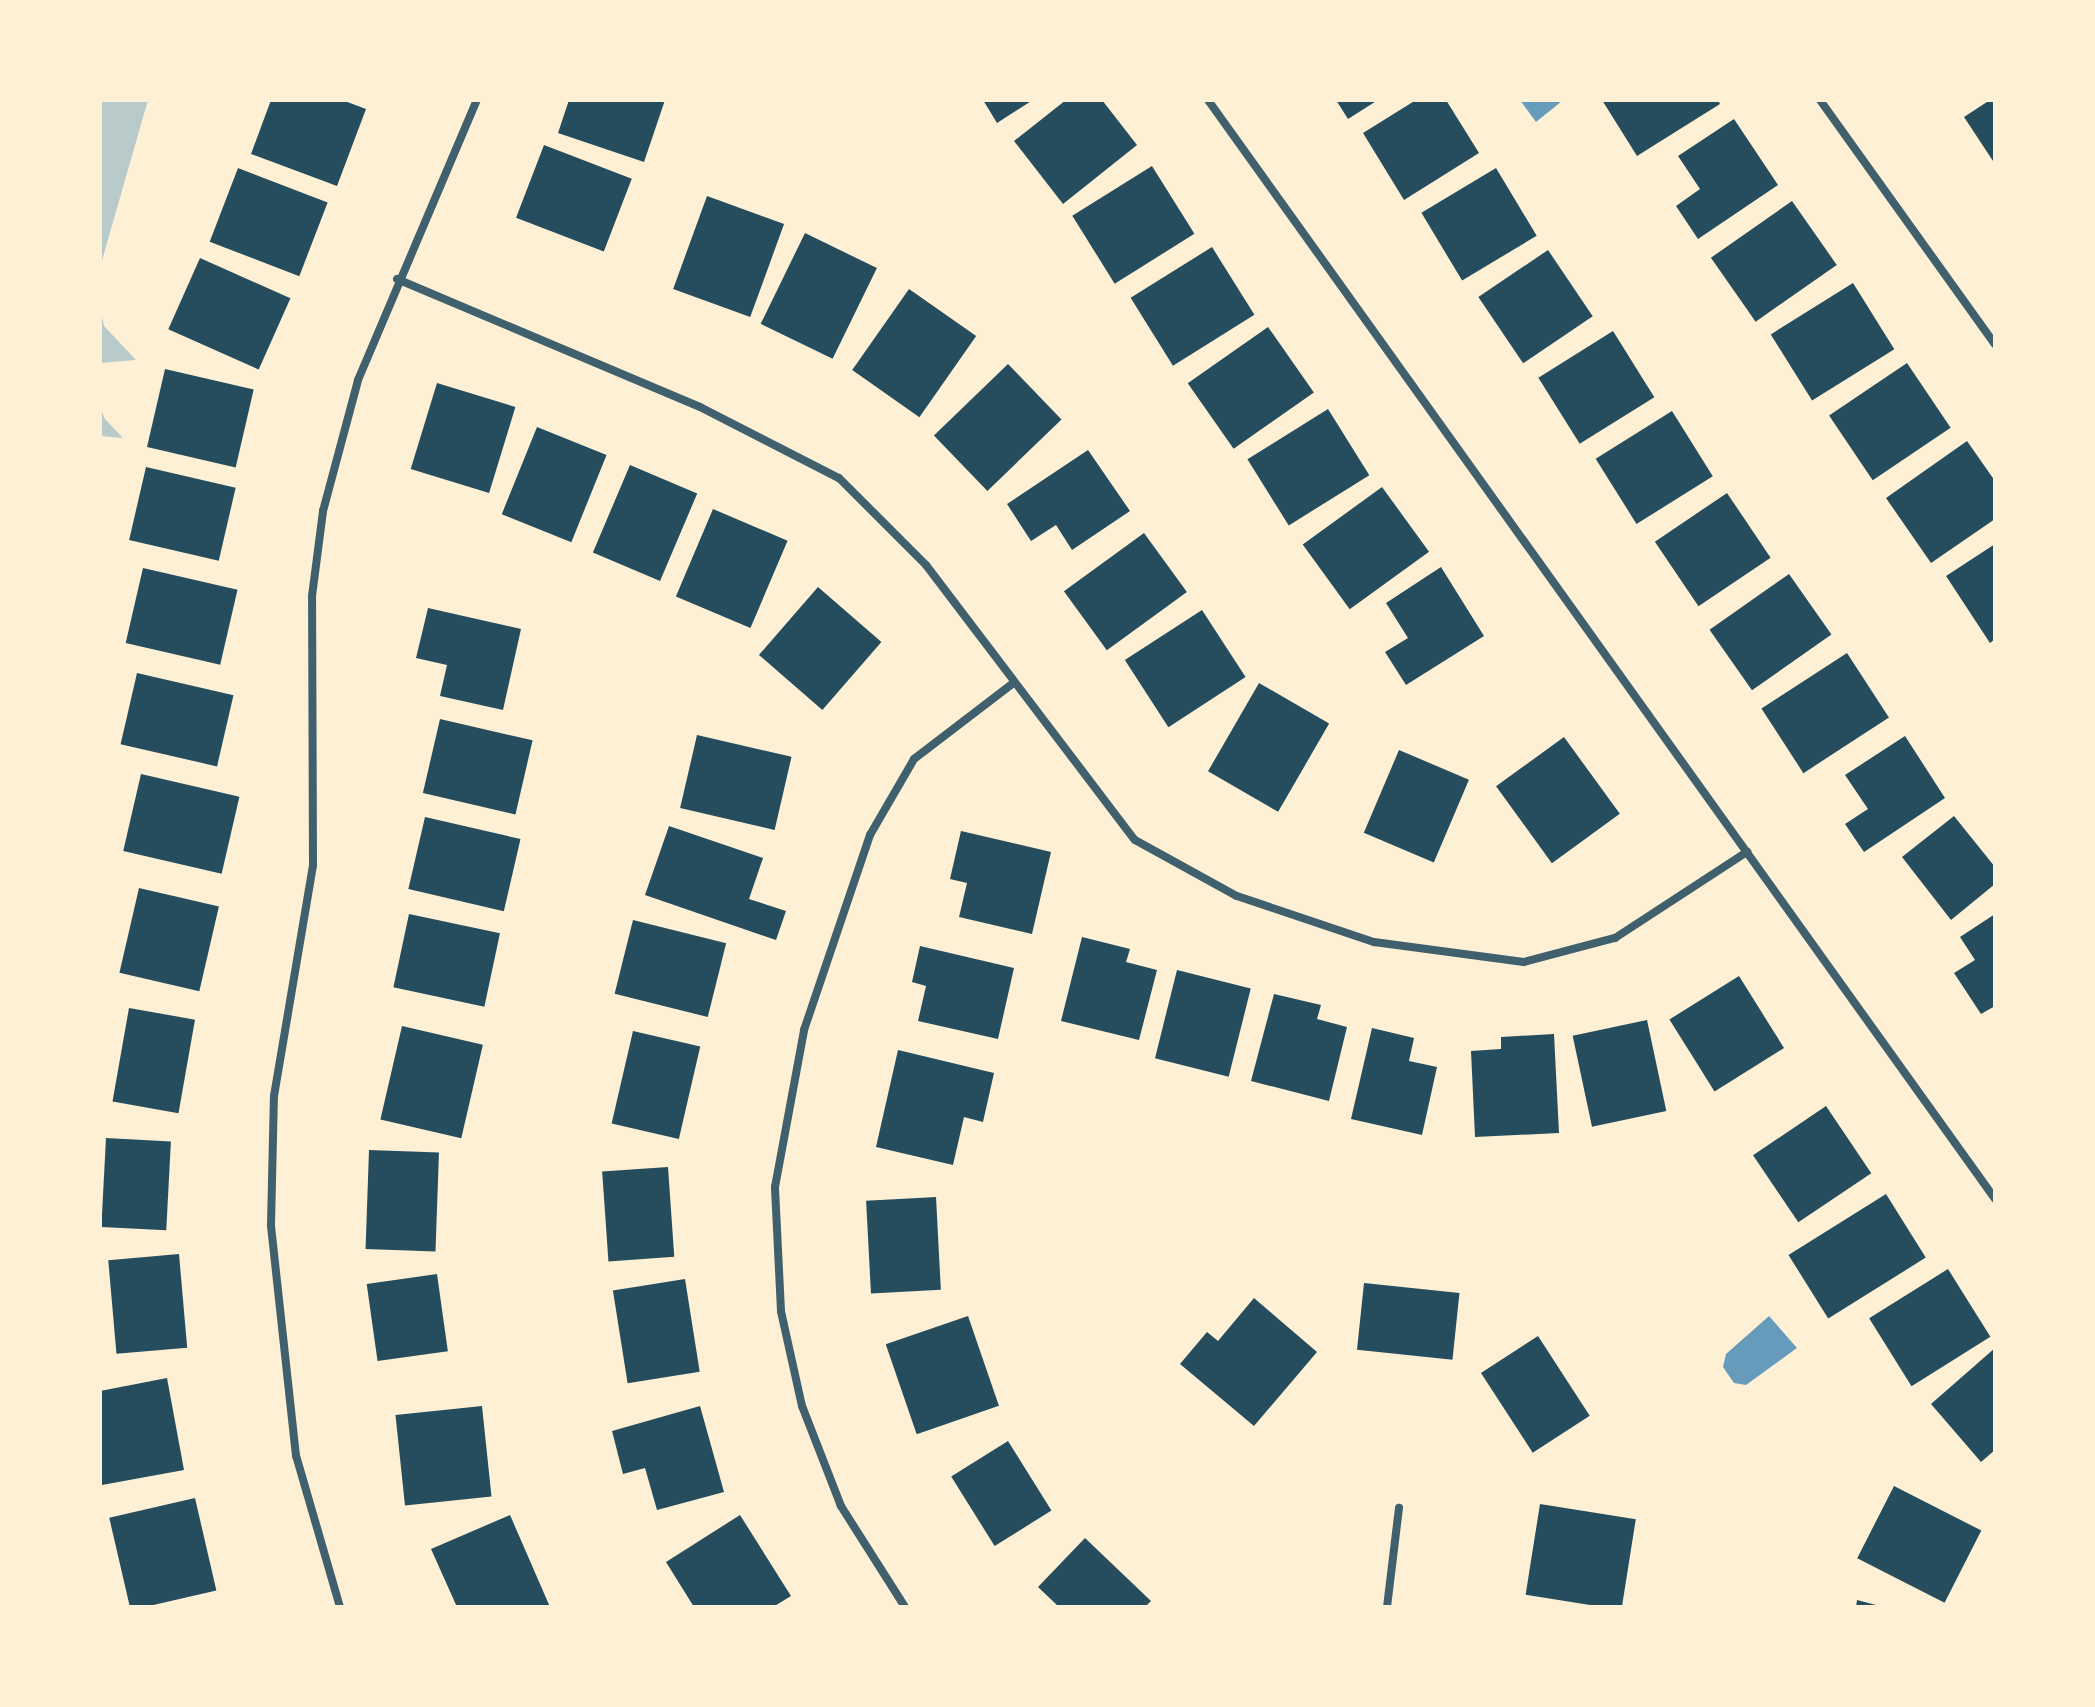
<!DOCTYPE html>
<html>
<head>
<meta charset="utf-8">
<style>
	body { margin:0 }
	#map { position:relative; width:2095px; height:1707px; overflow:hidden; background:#fdf0d5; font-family:"Roboto Serif",serif }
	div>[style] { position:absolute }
	.green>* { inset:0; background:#b9caca }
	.water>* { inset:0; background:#669bbc }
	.building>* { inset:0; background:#264d5e; transform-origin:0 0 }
	.minor>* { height:8px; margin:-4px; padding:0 4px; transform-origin:4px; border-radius:4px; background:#3f606c }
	span { translate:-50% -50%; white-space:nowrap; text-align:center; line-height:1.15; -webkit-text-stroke:8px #fdf0d5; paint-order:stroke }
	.frame { position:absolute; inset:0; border:102px solid #fdf0d5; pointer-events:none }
</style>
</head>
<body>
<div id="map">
	<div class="green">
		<i style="clip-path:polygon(100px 100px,148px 100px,101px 264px,100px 301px)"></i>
		<i style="clip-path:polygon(100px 307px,104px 326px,136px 360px,100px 363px)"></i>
		<i style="clip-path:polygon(100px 407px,105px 419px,123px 438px,100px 436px)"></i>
	</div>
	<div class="water">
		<i style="clip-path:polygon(1520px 100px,1561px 100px,1562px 101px,1536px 122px)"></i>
		<i style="clip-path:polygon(1769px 1316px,1797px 1348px,1746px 1385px,1734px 1383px,1723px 1367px,1726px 1354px)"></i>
	</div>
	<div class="building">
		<i style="clip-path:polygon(271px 100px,342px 100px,366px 109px,337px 186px,251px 154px)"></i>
		<i style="clip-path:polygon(569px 100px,665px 100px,644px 162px,558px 133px)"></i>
		<i style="clip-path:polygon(983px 100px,1033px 100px,997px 123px)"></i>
		<i style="clip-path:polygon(1066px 100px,1102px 100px,1137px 145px,1063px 204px,1014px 141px)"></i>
		<i style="clip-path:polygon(1336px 100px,1378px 100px,1348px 119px)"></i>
		<i style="clip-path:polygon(1416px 100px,1446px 100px,1479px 153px,1404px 200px,1363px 133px)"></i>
		<i style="clip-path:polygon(1602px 100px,1718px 100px,1720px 104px,1637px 156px)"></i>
		<i style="clip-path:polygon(1990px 100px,1995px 100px,1995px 164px,1964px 117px)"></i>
		<i style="clip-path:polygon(1734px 119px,1778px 185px,1698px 239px,1676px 206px,1700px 189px,1678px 156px)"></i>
		<i style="left:544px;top:145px;width:94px;height:78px;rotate:21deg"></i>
		<i style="left:1152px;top:166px;width:80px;height:94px;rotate:58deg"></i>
		<i style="left:238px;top:168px;width:96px;height:79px;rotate:21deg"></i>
		<i style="left:1496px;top:168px;width:79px;height:87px;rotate:59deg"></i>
		<i style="left:707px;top:196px;width:82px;height:99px;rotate:20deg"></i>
		<i style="left:1792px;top:201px;width:78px;height:99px;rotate:55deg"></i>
		<i style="left:805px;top:233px;width:80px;height:101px;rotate:26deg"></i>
		<i style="left:1212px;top:247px;width:80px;height:96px;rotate:58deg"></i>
		<i style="left:1548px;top:250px;width:80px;height:84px;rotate:56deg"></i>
		<i style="left:200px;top:258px;width:99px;height:78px;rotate:24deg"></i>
		<i style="left:1853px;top:283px;width:78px;height:97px;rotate:58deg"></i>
		<i style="left:909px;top:289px;width:82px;height:99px;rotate:35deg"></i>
		<i style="left:1268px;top:327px;width:80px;height:98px;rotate:55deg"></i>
		<i style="left:1613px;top:331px;width:78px;height:88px;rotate:58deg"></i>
		<i style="left:1907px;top:363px;width:78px;height:94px;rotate:56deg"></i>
		<i style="left:1008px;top:364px;width:77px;height:103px;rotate:46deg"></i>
		<i style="left:165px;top:369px;width:91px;height:80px;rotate:13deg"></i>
		<i style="left:437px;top:383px;width:82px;height:90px;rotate:17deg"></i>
		<i style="left:1328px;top:409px;width:78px;height:95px;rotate:58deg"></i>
		<i style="left:1672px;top:411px;width:77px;height:90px;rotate:58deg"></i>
		<i style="left:537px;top:427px;width:75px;height:94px;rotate:22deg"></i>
		<i style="clip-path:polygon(1967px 441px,1995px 481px,1995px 519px,1931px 563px,1886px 498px)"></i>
		<i style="clip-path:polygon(1088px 450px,1130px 511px,1072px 550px,1056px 525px,1031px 541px,1007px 504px)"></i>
		<i style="left:630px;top:465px;width:73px;height:95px;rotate:23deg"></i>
		<i style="left:146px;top:467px;width:92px;height:75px;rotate:13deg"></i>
		<i style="left:1382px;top:487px;width:80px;height:98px;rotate:54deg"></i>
		<i style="left:1727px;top:493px;width:78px;height:87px;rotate:56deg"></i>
		<i style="left:713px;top:509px;width:81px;height:95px;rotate:23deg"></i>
		<i style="left:1144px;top:533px;width:73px;height:99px;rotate:54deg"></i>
		<i style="clip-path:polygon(1995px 544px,1995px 639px,1990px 643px,1946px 576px)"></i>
		<i style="clip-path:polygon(1441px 567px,1484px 636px,1406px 685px,1385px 652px,1408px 638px,1386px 603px)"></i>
		<i style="left:143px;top:568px;width:97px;height:77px;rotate:13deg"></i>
		<i style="left:1789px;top:574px;width:74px;height:97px;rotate:55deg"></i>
		<i style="left:818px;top:587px;width:84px;height:90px;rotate:41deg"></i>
		<i style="clip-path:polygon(428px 608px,521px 629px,503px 710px,440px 696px,447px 665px,416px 658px)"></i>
		<i style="left:1202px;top:610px;width:80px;height:92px;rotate:57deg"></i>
		<i style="left:1847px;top:653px;width:77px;height:102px;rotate:57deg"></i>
		<i style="left:137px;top:673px;width:99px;height:73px;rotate:13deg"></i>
		<i style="left:1259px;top:683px;width:81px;height:102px;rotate:30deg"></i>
		<i style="left:440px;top:719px;width:95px;height:76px;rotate:13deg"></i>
		<i style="left:697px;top:735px;width:97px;height:75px;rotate:13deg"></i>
		<i style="clip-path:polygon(1905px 736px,1945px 798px,1864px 852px,1845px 824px,1868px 809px,1845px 775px)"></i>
		<i style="left:1564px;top:737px;width:95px;height:84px;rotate:54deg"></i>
		<i style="left:1399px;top:750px;width:76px;height:90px;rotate:23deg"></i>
		<i style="left:141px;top:774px;width:101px;height:79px;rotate:13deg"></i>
		<i style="clip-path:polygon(1954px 816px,1995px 867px,1995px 884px,1951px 920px,1902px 857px)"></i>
		<i style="left:425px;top:817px;width:98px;height:74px;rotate:13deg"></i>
		<i style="clip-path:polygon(669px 826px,763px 858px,749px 899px,786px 911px,776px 940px,645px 895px)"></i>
		<i style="clip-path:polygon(961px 831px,1051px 852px,1032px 934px,959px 917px,967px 883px,950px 879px)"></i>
		<i style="left:139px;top:888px;width:82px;height:87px;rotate:13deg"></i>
		<i style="left:409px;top:914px;width:93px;height:75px;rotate:12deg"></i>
		<i style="clip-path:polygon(1995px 914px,1995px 1006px,1981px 1014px,1954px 973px,1975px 960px,1960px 937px)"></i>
		<i style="left:633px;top:920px;width:96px;height:76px;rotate:14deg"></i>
		<i style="clip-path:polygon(1082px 937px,1130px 949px,1126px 962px,1157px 970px,1139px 1040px,1061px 1021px)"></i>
		<i style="clip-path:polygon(920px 946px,1014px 968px,998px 1039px,918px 1021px,926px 986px,912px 982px)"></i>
		<i style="left:1177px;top:970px;width:76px;height:91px;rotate:14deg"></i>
		<i style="left:1739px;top:976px;width:85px;height:82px;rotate:58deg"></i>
		<i style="clip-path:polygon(1274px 994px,1321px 1005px,1317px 1019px,1347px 1027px,1329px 1101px,1251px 1081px)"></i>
		<i style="left:129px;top:1008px;width:67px;height:95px;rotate:10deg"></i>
		<i style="left:1647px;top:1020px;width:93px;height:76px;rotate:78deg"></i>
		<i style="left:402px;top:1026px;width:83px;height:96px;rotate:13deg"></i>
		<i style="clip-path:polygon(1372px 1028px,1414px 1038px,1409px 1061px,1437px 1067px,1422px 1135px,1351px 1119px)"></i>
		<i style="left:633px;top:1031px;width:69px;height:95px;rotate:13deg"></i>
		<i style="clip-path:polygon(1554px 1034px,1559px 1133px,1475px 1137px,1471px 1051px,1501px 1049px,1501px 1037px)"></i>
		<i style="clip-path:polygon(898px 1050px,994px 1073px,983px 1122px,964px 1117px,953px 1165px,876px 1147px)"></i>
		<i style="left:1826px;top:1106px;width:81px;height:88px;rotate:56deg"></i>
		<i style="left:106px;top:1138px;width:65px;height:89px;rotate:3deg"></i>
		<i style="left:369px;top:1150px;width:70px;height:99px;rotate:2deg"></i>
		<i style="left:668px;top:1167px;width:90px;height:66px;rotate:86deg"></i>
		<i style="left:1886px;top:1194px;width:75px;height:115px;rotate:58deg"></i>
		<i style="left:936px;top:1197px;width:93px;height:70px;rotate:87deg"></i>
		<i style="left:179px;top:1254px;width:94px;height:71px;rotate:85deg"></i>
		<i style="left:1948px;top:1269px;width:80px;height:93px;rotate:58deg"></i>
		<i style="left:437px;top:1274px;width:78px;height:71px;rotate:82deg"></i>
		<i style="left:685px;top:1279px;width:94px;height:73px;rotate:81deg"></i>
		<i style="left:1364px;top:1283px;width:96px;height:67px;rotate:6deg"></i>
		<i style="clip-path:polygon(1254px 1298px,1317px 1352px,1254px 1426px,1180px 1364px,1207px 1332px,1218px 1341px)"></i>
		<i style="left:968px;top:1316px;width:95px;height:87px;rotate:71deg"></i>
		<i style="left:1538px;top:1336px;width:95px;height:68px;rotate:57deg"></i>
		<i style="clip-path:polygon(1995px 1348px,1995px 1450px,1981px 1462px,1931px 1404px)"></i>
		<i style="clip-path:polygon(167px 1378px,184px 1470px,102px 1485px,100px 1391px)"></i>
		<i style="left:482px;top:1406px;width:91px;height:87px;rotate:84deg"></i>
		<i style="clip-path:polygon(700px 1406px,724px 1492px,657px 1510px,645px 1468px,623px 1474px,612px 1431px)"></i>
		<i style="left:1008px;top:1441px;width:82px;height:67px;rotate:58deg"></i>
		<i style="left:1894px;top:1486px;width:98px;height:81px;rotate:27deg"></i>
		<i style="left:195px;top:1498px;width:95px;height:88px;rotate:77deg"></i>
		<i style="left:1540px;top:1504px;width:97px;height:92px;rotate:9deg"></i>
		<i style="clip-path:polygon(510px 1515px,550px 1607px,457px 1607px,431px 1549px)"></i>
		<i style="clip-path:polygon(740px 1515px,791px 1596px,773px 1607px,694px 1607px,666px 1562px)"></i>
		<i style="clip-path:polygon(1085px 1538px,1151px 1601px,1145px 1607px,1059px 1607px,1038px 1587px)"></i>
		<i style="clip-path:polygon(1857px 1600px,1880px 1606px,1880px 1607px,1856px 1607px)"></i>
	</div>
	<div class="minor">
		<i style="left:1208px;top:100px;width:1352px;rotate:54.39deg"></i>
		<i style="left:1820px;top:100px;width:300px;rotate:54.4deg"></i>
		<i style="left:397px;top:279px;width:329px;rotate:22.9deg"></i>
		<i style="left:700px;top:407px;width:156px;rotate:27.1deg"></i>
		<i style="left:839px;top:478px;width:123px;rotate:45deg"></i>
		<i style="left:926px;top:565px;width:345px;rotate:52.8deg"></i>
		<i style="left:1135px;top:840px;width:116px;rotate:28.8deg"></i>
		<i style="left:1237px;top:896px;width:145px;rotate:18.6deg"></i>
		<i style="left:1374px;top:942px;width:151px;rotate:7.6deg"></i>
		<i style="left:1524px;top:962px;width:94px;rotate:-14.8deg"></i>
		<i style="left:1615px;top:938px;width:158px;rotate:-33.1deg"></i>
		<i style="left:340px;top:1607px;width:157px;rotate:-106.2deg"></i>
		<i style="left:296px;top:1456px;width:232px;rotate:-96.2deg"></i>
		<i style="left:271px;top:1225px;width:129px;rotate:-88.7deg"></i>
		<i style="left:274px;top:1096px;width:234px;rotate:-80.4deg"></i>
		<i style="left:313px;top:865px;width:269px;rotate:-90.2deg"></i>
		<i style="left:312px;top:596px;width:86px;rotate:-82.6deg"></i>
		<i style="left:323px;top:511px;width:136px;rotate:-75deg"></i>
		<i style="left:358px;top:380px;width:304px;rotate:-67deg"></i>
		<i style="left:905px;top:1607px;width:120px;rotate:-122.4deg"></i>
		<i style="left:841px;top:1506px;width:107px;rotate:-111.3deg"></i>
		<i style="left:802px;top:1406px;width:97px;rotate:-102.5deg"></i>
		<i style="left:781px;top:1311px;width:124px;rotate:-92.8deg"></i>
		<i style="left:775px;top:1187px;width:160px;rotate:-79.5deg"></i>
		<i style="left:804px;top:1030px;width:206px;rotate:-71.3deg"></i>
		<i style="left:870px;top:835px;width:88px;rotate:-59.9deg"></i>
		<i style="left:914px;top:759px;width:123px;rotate:-37.4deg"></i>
		<i style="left:1387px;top:1607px;width:100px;rotate:-83.1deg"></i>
	</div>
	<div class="frame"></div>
</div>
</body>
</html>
